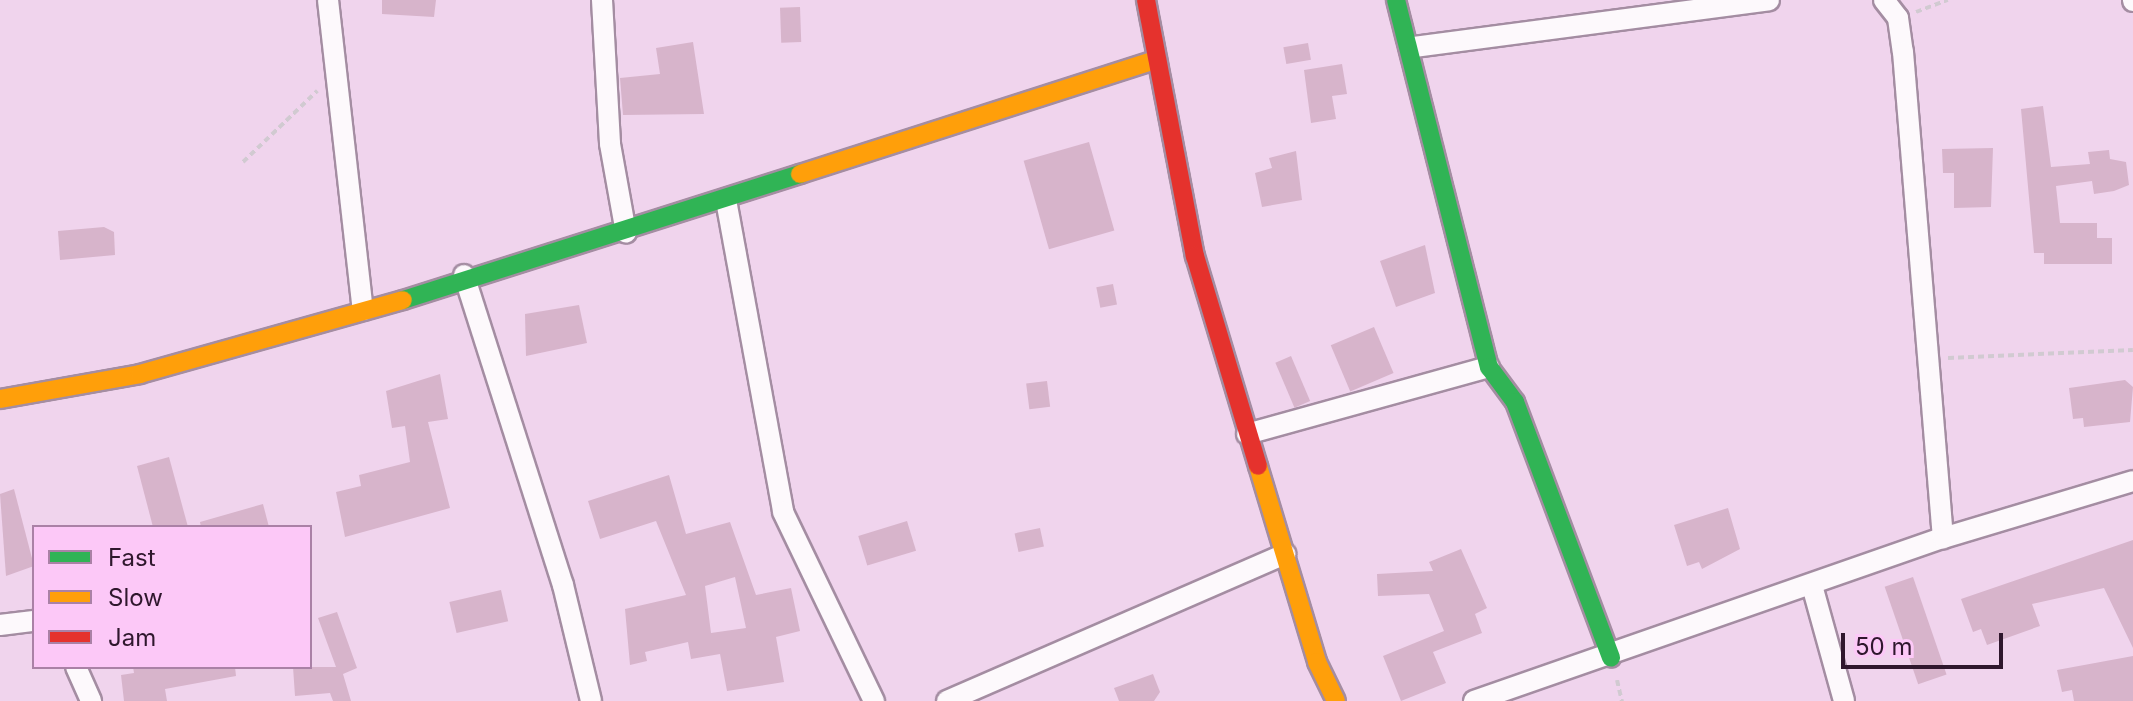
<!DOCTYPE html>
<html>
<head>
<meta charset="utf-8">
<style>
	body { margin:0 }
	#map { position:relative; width:2133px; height:701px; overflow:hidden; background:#f0d4ed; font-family:Inter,sans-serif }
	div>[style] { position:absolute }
	.building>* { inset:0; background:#d7b4cb; transform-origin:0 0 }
	.path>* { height:4px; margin-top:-2px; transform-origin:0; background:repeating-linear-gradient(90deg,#d1cad1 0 6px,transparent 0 10px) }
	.roads { filter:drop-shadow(2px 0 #a48da2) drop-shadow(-2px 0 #a48da2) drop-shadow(0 2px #a48da2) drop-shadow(0 -2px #a48da2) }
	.street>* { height:20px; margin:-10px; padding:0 10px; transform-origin:10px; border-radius:10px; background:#fdf9fc }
	.fast>* { height:18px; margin:-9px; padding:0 9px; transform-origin:9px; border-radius:9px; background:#30b455 }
	.slow>* { height:18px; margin:-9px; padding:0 9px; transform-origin:9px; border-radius:9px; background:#ff9f0a }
	.jam>* { height:18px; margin:-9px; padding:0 9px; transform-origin:9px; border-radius:9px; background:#e5322d }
	span { translate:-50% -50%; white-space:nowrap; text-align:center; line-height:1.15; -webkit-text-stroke:7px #fcc8f7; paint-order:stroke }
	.legend { position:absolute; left:32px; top:525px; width:280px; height:144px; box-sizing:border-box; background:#fcc8f7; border:2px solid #aa81a6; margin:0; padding:10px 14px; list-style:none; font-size:24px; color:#2f172d }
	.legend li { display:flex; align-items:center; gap:16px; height:40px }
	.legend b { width:40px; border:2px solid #aa81a6 }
	.scale { position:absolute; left:1841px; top:633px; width:162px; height:36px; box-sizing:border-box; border:4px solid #2f172d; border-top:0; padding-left:10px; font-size:24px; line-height:28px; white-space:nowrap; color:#2f172d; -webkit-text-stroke:6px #fcc8f7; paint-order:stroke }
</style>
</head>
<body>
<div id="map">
	<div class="building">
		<i style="clip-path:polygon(382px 0,436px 0,434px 17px,382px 14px)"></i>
		<i style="left:800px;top:7px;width:35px;height:20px;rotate:88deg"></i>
		<i style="clip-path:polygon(693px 42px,704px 114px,623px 115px,620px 78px,660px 74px,656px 48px)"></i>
		<i style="left:1308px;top:43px;width:17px;height:25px;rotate:80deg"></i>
		<i style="clip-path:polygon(1342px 64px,1347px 94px,1332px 96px,1336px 119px,1311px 123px,1304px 70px)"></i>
		<i style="clip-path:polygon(2043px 106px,2051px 167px,2090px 164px,2088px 152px,2109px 150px,2110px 159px,2126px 162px,2129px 185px,2114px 191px,2094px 194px,2092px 181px,2056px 186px,2060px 223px,2097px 223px,2097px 238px,2112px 238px,2112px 264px,2044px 264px,2044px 253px,2034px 253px,2021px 109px)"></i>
		<i style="left:1089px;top:142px;width:92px;height:68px;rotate:74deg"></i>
		<i style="clip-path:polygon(1993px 148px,1991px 207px,1954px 208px,1954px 173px,1943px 173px,1942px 149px)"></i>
		<i style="clip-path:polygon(1296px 151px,1302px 200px,1262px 207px,1255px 173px,1272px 168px,1269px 158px)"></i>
		<i style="clip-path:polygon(104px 227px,114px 232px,115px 255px,60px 260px,58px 231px)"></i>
		<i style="clip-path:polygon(1425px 245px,1435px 293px,1396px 307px,1380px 261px)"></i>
		<i style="left:1113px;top:284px;width:21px;height:17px;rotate:79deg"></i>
		<i style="clip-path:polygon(579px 305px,587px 343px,526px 356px,525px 314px)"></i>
		<i style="left:1374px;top:327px;width:50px;height:47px;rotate:67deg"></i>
		<i style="left:1291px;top:356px;width:49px;height:17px;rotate:67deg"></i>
		<i style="clip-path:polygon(440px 374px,448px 419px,428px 422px,450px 508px,345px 537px,336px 492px,361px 486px,359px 475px,410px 462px,405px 426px,392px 428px,386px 391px)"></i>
		<i style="clip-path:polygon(2125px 380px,2133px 387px,2130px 422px,2084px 427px,2083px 418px,2073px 419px,2069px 388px)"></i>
		<i style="left:1047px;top:381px;width:26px;height:21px;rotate:83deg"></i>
		<i style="clip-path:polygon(169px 457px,188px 527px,153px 527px,137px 466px)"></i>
		<i style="clip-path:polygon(evenodd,669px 475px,686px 534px,730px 522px,756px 595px,791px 588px,800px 631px,776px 637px,784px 682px,727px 691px,720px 654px,691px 659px,688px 642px,645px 652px,647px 661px,630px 665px,625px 609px,686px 595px,656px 521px,600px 539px,588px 501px,669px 475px,735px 577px,746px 628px,711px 633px,705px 586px,735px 577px)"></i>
		<i style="clip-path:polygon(14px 489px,34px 566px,6px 576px,0 494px)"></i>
		<i style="clip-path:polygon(263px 504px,269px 527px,201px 527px,200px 522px)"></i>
		<i style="clip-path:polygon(1728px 508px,1740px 549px,1702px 569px,1699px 562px,1687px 566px,1674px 525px)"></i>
		<i style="left:907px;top:521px;width:31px;height:51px;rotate:73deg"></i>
		<i style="left:1040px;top:528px;width:19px;height:26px;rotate:78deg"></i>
		<i style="clip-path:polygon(2133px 540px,2133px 648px,2104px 588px,2032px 604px,2040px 626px,1987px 645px,1981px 629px,1973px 632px,1961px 599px)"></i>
		<i style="clip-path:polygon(1461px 549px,1487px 608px,1475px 614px,1482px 633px,1433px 652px,1446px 683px,1401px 701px,1383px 656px,1444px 631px,1429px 594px,1378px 596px,1377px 574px,1433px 571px,1429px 562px)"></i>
		<i style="left:1913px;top:577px;width:103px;height:30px;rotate:71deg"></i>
		<i style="left:501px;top:590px;width:32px;height:53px;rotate:77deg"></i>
		<i style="clip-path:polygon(337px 612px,357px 668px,343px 674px,351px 701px,333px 701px,330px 693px,295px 696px,293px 667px,336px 667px,318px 618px)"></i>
		<i style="clip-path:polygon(2133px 656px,2133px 701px,2074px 701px,2072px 690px,2062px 692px,2057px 670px)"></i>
		<i style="clip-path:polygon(133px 667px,235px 667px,236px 676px,165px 689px,167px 701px,124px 701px,121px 675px,134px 673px)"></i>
		<i style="clip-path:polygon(1153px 674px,1160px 692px,1154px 701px,1119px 701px,1114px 688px)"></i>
	</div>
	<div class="path">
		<i style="left:1916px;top:12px;width:34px;rotate:-21deg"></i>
		<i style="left:243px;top:162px;width:103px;rotate:-43.8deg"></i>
		<i style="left:1948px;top:358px;width:185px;rotate:-2.5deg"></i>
		<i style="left:1617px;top:680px;width:22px;rotate:77deg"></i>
	</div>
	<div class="roads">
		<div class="street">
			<i style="left:328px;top:0;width:312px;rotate:83.6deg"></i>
			<i style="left:602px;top:0;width:144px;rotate:86.8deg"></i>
			<i style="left:610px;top:144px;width:90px;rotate:79.8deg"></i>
			<i style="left:1884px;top:0;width:23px;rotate:52deg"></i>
			<i style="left:1898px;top:18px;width:34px;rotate:82deg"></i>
			<i style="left:1903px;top:52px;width:488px;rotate:85.3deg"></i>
			<i style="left:2133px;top:0;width:1px;rotate:90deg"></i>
			<i style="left:1414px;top:47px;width:358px;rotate:-7.5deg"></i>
			<i style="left:726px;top:200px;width:317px;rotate:79.6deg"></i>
			<i style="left:783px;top:512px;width:210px;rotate:64.3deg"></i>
			<i style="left:464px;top:275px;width:325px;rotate:72.3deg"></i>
			<i style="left:563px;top:585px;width:119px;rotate:76.4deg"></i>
			<i style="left:1247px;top:434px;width:251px;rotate:-15.5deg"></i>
			<i style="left:1813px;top:589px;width:116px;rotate:74.5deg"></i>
			<i style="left:0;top:625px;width:34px;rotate:-7deg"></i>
			<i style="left:76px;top:667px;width:37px;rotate:66deg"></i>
			<i style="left:947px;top:701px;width:369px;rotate:-23.5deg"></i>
			<i style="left:1474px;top:701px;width:497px;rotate:-19.2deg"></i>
			<i style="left:1943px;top:538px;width:198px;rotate:-16.7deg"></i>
		</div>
		<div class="fast">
			<i style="left:1396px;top:0;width:379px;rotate:75.8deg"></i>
			<i style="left:1489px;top:367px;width:44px;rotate:53.4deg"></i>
			<i style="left:1515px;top:402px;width:273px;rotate:69.4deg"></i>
			<i style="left:403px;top:300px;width:417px;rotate:-17.6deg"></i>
		</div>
		<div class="slow">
			<i style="left:800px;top:174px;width:373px;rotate:-17.8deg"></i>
			<i style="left:0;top:399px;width:142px;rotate:-10.1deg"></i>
			<i style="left:140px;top:374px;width:273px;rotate:-15.7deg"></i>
			<i style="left:1258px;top:466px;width:205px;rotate:73.2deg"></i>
			<i style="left:1317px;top:662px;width:43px;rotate:64deg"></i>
		</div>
		<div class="jam">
			<i style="left:1146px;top:0;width:261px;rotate:79.2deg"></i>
			<i style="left:1195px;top:256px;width:219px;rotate:73.3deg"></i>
		</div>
	</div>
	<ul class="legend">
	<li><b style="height:10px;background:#30b455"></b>Fast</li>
	<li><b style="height:10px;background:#ff9f0a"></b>Slow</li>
	<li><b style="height:10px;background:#e5322d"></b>Jam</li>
	</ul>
	<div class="scale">50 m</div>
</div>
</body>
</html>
